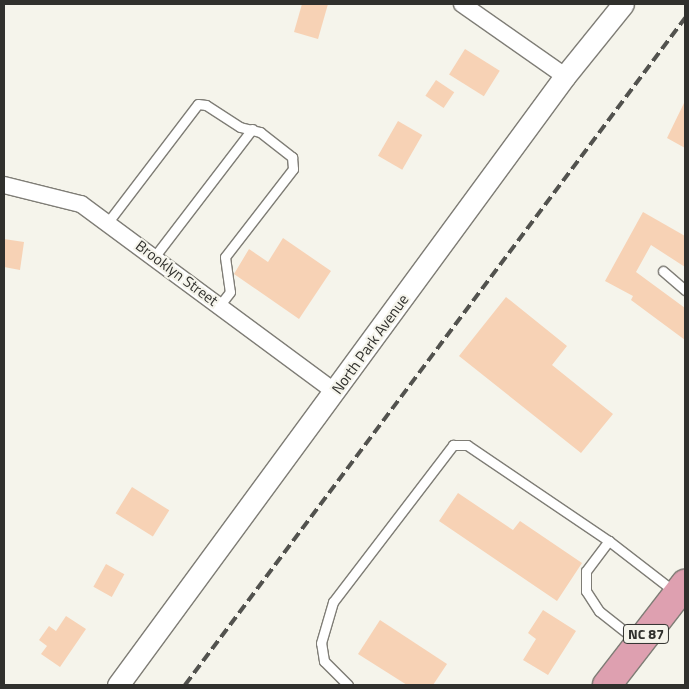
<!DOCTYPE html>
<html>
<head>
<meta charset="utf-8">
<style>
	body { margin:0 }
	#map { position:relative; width:689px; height:689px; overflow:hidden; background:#f5f4eb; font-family:"Titillium Web",sans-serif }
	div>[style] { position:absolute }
	.building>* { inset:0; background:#f7d2b5; transform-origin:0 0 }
	.roads { filter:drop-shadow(1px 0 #7f7d76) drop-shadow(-1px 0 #7f7d76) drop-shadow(0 1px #7f7d76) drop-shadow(0 -1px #7f7d76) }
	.service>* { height:9px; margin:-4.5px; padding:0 4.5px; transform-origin:4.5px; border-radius:4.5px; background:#fff }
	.minor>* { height:16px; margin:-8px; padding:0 8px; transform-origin:8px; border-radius:8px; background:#fff }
	.tertiary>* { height:21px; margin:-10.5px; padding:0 10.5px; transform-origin:10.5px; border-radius:10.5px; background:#fff }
	.trunk>* { height:28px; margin:-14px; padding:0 14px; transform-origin:14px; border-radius:14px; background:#dea0b0 }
	.rail>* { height:4px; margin-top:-2px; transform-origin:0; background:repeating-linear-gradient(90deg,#52524e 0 10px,transparent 0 15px) }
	span { translate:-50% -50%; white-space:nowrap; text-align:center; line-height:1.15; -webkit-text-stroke:4px #f5f4eb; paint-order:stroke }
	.shield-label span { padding:1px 4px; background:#f5f4eb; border:1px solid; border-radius:4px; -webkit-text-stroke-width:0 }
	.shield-label { font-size:14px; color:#30302d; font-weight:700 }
	.street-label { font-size:15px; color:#30302d }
	.frame { position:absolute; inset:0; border:5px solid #30302d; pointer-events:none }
</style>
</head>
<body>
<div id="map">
	<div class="building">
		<i style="clip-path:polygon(302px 4px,328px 4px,318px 39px,294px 32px)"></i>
		<i style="left:465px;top:49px;width:41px;height:30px;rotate:32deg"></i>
		<i style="left:436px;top:80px;width:22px;height:19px;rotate:34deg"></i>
		<i style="clip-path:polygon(685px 101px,685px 148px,667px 138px)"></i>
		<i style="left:398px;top:121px;width:28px;height:40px;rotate:30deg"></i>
		<i style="clip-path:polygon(643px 212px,685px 236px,685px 267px,651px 245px,636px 272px,685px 308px,685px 340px,631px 300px,633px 296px,605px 281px)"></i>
		<i style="clip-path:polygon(283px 238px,331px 271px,299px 319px,234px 274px,249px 249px,268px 262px)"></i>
		<i style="clip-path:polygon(4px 239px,24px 242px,20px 270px,4px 267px)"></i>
		<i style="clip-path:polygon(506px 297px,567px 346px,552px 365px,613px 414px,581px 453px,459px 356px)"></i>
		<i style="left:132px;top:487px;width:44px;height:31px;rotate:32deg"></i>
		<i style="clip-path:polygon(458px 493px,513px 530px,520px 521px,582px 563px,557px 601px,439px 521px)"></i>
		<i style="left:106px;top:564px;width:21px;height:26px;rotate:29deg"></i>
		<i style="clip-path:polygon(543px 610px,576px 631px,548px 675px,523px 660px,536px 639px,528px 633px)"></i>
		<i style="clip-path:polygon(66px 616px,86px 629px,60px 667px,41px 654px,47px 646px,39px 640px,49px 626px,56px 631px)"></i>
		<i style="clip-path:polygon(380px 620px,447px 664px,433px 685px,407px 685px,358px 654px)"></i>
	</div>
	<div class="roads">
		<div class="service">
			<i style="left:108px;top:222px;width:148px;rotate:-52.7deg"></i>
			<i style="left:198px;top:104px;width:8px;rotate:7deg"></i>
			<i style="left:206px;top:105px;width:40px;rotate:32.9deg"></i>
			<i style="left:240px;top:127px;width:21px;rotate:14deg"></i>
			<i style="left:260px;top:132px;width:41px;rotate:38deg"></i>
			<i style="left:292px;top:157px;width:12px;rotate:85deg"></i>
			<i style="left:293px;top:169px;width:111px;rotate:127.7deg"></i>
			<i style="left:225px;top:257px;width:35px;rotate:82deg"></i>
			<i style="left:230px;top:292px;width:16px;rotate:128deg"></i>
			<i style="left:155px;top:256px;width:160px;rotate:-52.6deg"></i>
			<i style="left:663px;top:271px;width:29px;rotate:41deg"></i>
			<i style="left:637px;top:641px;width:48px;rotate:-141.7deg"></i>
			<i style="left:599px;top:611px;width:24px;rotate:-123deg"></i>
			<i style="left:586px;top:591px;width:20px;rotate:-90deg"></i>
			<i style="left:586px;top:571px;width:38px;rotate:-53deg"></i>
			<i style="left:609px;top:541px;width:83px;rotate:37.7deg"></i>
			<i style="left:348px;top:685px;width:34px;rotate:-135deg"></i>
			<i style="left:324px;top:661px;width:18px;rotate:-99deg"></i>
			<i style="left:321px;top:643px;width:43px;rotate:-73.7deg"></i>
			<i style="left:333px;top:602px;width:198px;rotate:-52.6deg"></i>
			<i style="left:453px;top:445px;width:14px"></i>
			<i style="left:467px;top:445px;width:171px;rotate:34.1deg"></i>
		</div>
		<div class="minor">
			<i style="left:462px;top:4px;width:126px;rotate:35deg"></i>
			<i style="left:4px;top:185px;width:79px;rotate:13.9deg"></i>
			<i style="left:81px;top:204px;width:316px;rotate:36.5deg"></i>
		</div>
		<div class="tertiary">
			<i style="left:118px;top:685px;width:755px;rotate:-53.72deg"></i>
			<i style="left:565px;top:76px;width:92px;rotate:-51.1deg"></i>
		</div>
		<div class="trunk">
			<i style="left:607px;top:685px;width:128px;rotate:-52.3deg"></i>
		</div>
	</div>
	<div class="rail">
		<i style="left:185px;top:685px;width:834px;rotate:-53.14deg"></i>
	</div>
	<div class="shield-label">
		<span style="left:646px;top:634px">NC 87</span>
	</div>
	<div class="street-label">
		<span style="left:177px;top:273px;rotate:37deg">Brooklyn Street</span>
		<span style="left:370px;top:344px;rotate:-54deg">North Park Avenue</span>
	</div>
	<div class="frame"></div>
</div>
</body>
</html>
